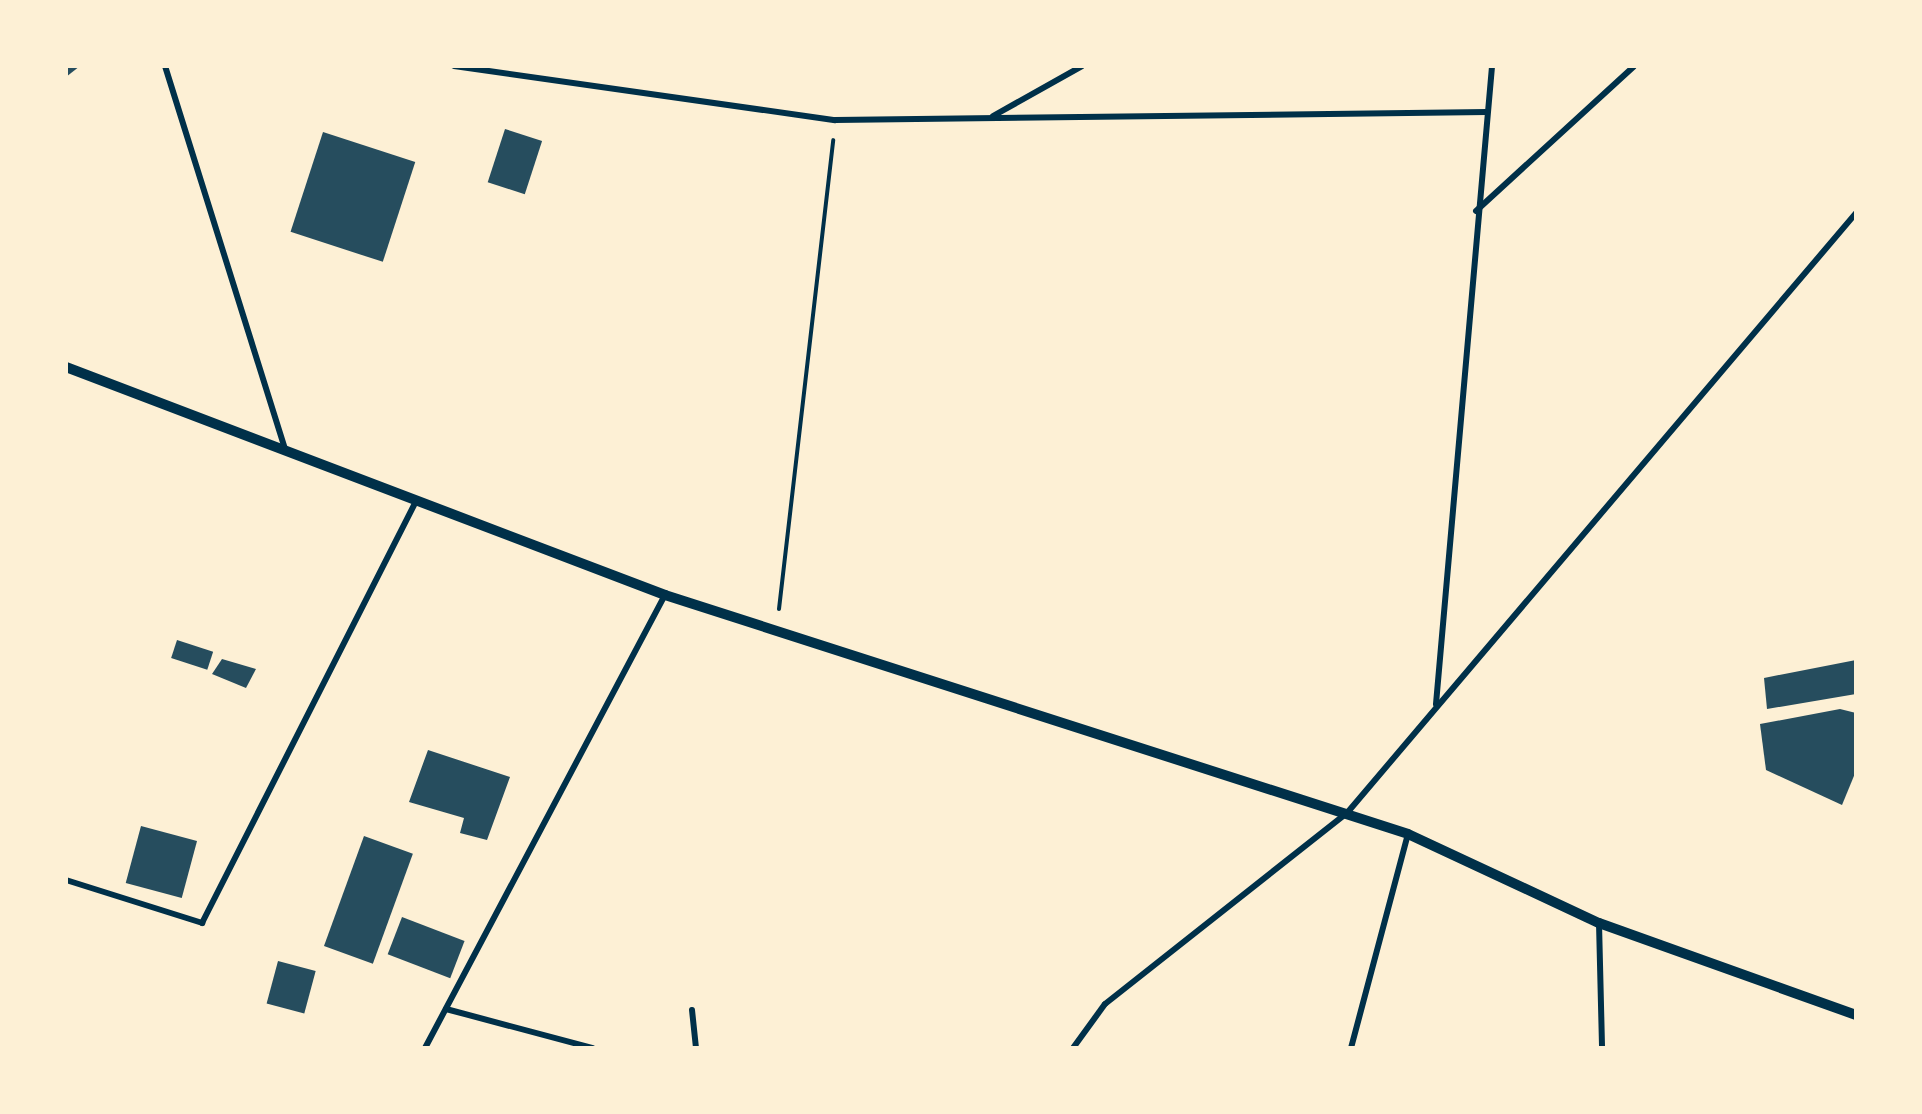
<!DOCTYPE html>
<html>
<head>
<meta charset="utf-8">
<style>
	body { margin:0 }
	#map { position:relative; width:1922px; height:1114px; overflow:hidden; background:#fdf0d5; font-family:"Open Sans",sans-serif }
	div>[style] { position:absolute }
	.building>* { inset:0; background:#264d5e; transform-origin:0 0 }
	.path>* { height:4px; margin:-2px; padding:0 2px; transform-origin:2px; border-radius:2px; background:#003049 }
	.minor>* { height:6px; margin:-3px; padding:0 3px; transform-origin:3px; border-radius:3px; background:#003049 }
	.tertiary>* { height:10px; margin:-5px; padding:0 5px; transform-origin:5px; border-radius:5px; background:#003049 }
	span { translate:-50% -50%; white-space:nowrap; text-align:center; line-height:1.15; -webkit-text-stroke:6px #fdf0d5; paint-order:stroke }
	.frame { position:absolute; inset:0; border:68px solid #fdf0d5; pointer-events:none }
</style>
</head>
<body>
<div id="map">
	<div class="building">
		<i style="clip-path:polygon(66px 66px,80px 66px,66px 77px)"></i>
		<i style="left:505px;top:129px;width:39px;height:56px;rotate:18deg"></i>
		<i style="left:323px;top:132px;width:97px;height:105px;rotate:18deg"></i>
		<i style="left:177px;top:640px;width:38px;height:19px;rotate:18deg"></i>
		<i style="clip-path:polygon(222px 659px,256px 669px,246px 688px,212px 674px)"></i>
		<i style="clip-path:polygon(1856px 660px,1856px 694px,1767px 709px,1764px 678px)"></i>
		<i style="clip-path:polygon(1840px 709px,1856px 713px,1856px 771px,1842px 805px,1766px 770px,1760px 724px)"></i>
		<i style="clip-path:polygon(428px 750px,510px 777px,487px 840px,460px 833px,464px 818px,409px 802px)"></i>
		<i style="left:141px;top:826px;width:58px;height:59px;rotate:15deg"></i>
		<i style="left:364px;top:836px;width:52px;height:117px;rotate:20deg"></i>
		<i style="left:402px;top:917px;width:67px;height:40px;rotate:21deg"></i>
		<i style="left:278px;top:961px;width:39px;height:44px;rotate:15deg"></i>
	</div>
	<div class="path">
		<i style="left:779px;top:609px;width:472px;rotate:-83.4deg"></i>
	</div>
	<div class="minor">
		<i style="left:165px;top:66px;width:401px;rotate:72.6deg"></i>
		<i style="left:454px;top:66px;width:385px;rotate:8.1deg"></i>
		<i style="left:835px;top:120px;width:652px;rotate:-0.7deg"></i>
		<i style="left:993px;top:116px;width:102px;rotate:-29.3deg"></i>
		<i style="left:1476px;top:211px;width:214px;rotate:-42.5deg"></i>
		<i style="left:1436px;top:704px;width:640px;rotate:-84.98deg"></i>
		<i style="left:66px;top:880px;width:143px;rotate:17.5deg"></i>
		<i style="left:202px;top:923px;width:475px;rotate:-63.1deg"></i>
		<i style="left:1599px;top:923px;width:125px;rotate:88.6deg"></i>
		<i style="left:446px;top:1009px;width:152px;rotate:14.9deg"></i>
		<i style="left:692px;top:1010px;width:38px;rotate:84deg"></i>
		<i style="left:425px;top:1048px;width:513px;rotate:-62.09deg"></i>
		<i style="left:1073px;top:1048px;width:54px;rotate:-54deg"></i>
		<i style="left:1105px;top:1004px;width:308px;rotate:-38.3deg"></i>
		<i style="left:1347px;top:813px;width:787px;rotate:-49.69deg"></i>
		<i style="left:1351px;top:1048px;width:221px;rotate:-75.1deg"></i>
	</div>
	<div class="tertiary">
		<i style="left:66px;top:367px;width:641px;rotate:20.84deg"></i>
		<i style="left:665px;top:595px;width:780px;rotate:17.83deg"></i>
		<i style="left:1408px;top:834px;width:211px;rotate:25deg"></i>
		<i style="left:1599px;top:923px;width:273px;rotate:19.7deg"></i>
	</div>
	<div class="frame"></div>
</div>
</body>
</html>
